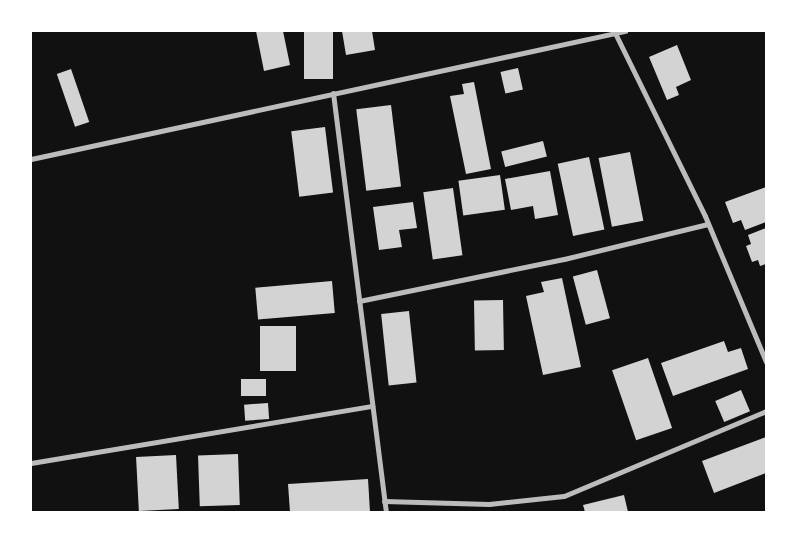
<!DOCTYPE html>
<html>
<head>
<meta charset="utf-8">
<style>
	body { margin:0 }
	#map { position:relative; width:797px; height:543px; overflow:hidden; background:#111; font-family:Merriweather,serif }
	div>[style] { position:absolute }
	.building>* { inset:0; background:#d3d3d3; transform-origin:0 0 }
	.minor>* { height:5px; margin:-2.5px; padding:0 2.5px; transform-origin:2.5px; border-radius:2.5px; background:#bcbcbc }
	span { translate:-50% -50%; white-space:nowrap; text-align:center; line-height:1.15; -webkit-text-stroke:4px #fff; paint-order:stroke }
	.frame { position:absolute; inset:0; border:32px solid #fff; pointer-events:none }
</style>
</head>
<body>
<div id="map">
	<div class="building">
		<i style="clip-path:polygon(256px 31px,283px 31px,290px 65px,264px 71px)"></i>
		<i style="left:304px;top:31px;width:29px;height:48px"></i>
		<i style="clip-path:polygon(342px 31px,372px 31px,375px 50px,346px 55px)"></i>
		<i style="clip-path:polygon(677px 45px,691px 80px,676px 87px,679px 95px,667px 100px,649px 57px)"></i>
		<i style="left:518px;top:68px;width:22px;height:18px;rotate:77deg"></i>
		<i style="left:71px;top:69px;width:56px;height:15px;rotate:71deg"></i>
		<i style="clip-path:polygon(474px 82px,491px 169px,466px 174px,450px 96px,464px 94px,462px 84px)"></i>
		<i style="left:391px;top:105px;width:82px;height:35px;rotate:83deg"></i>
		<i style="left:325px;top:127px;width:66px;height:34px;rotate:83deg"></i>
		<i style="left:543px;top:141px;width:16px;height:43px;rotate:76deg"></i>
		<i style="left:630px;top:152px;width:70px;height:32px;rotate:79deg"></i>
		<i style="left:589px;top:157px;width:74px;height:32px;rotate:78deg"></i>
		<i style="clip-path:polygon(550px 171px,558px 215px,535px 219px,533px 206px,511px 210px,505px 179px)"></i>
		<i style="left:500px;top:175px;width:35px;height:42px;rotate:82deg"></i>
		<i style="clip-path:polygon(766px 187px,766px 222px,745px 230px,741px 220px,733px 223px,725px 202px)"></i>
		<i style="left:453px;top:188px;width:68px;height:30px;rotate:82deg"></i>
		<i style="clip-path:polygon(413px 202px,417px 228px,399px 230px,402px 247px,379px 250px,373px 207px)"></i>
		<i style="clip-path:polygon(766px 228px,766px 264px,760px 266px,758px 260px,752px 262px,746px 246px,751px 244px,748px 235px)"></i>
		<i style="left:597px;top:270px;width:50px;height:25px;rotate:75deg"></i>
		<i style="clip-path:polygon(562px 278px,581px 367px,543px 375px,526px 296px,544px 292px,541px 282px)"></i>
		<i style="left:332px;top:281px;width:32px;height:77px;rotate:85deg"></i>
		<i style="left:503px;top:300px;width:50px;height:29px;rotate:89deg"></i>
		<i style="left:409px;top:311px;width:72px;height:28px;rotate:84deg"></i>
		<i style="left:260px;top:326px;width:36px;height:45px"></i>
		<i style="clip-path:polygon(724px 341px,728px 352px,741px 348px,748px 369px,673px 396px,661px 363px)"></i>
		<i style="left:648px;top:358px;width:74px;height:38px;rotate:71deg"></i>
		<i style="left:241px;top:379px;width:25px;height:17px"></i>
		<i style="left:741px;top:390px;width:23px;height:28px;rotate:67deg"></i>
		<i style="left:268px;top:403px;width:16px;height:24px;rotate:86deg"></i>
		<i style="clip-path:polygon(766px 437px,766px 473px,714px 493px,702px 461px)"></i>
		<i style="left:238px;top:454px;width:51px;height:40px;rotate:88deg"></i>
		<i style="left:176px;top:455px;width:54px;height:40px;rotate:87deg"></i>
		<i style="clip-path:polygon(368px 479px,370px 512px,290px 512px,288px 484px)"></i>
		<i style="clip-path:polygon(624px 495px,628px 512px,585px 512px,583px 505px)"></i>
	</div>
	<div class="minor">
		<i style="left:614px;top:31px;width:206px;rotate:63.8deg"></i>
		<i style="left:705px;top:216px;width:158px;rotate:67.3deg"></i>
		<i style="left:333px;top:93px;width:422px;rotate:82.8deg"></i>
		<i style="left:31px;top:159px;width:608px;rotate:-12.16deg"></i>
		<i style="left:359px;top:301px;width:209px;rotate:-11.6deg"></i>
		<i style="left:564px;top:259px;width:148px;rotate:-13.7deg"></i>
		<i style="left:31px;top:463px;width:346px;rotate:-9.5deg"></i>
		<i style="left:384px;top:501px;width:105px;rotate:1.6deg"></i>
		<i style="left:489px;top:504px;width:75px;rotate:-6.1deg"></i>
		<i style="left:564px;top:496px;width:219px;rotate:-22.8deg"></i>
	</div>
	<div class="frame"></div>
</div>
</body>
</html>
